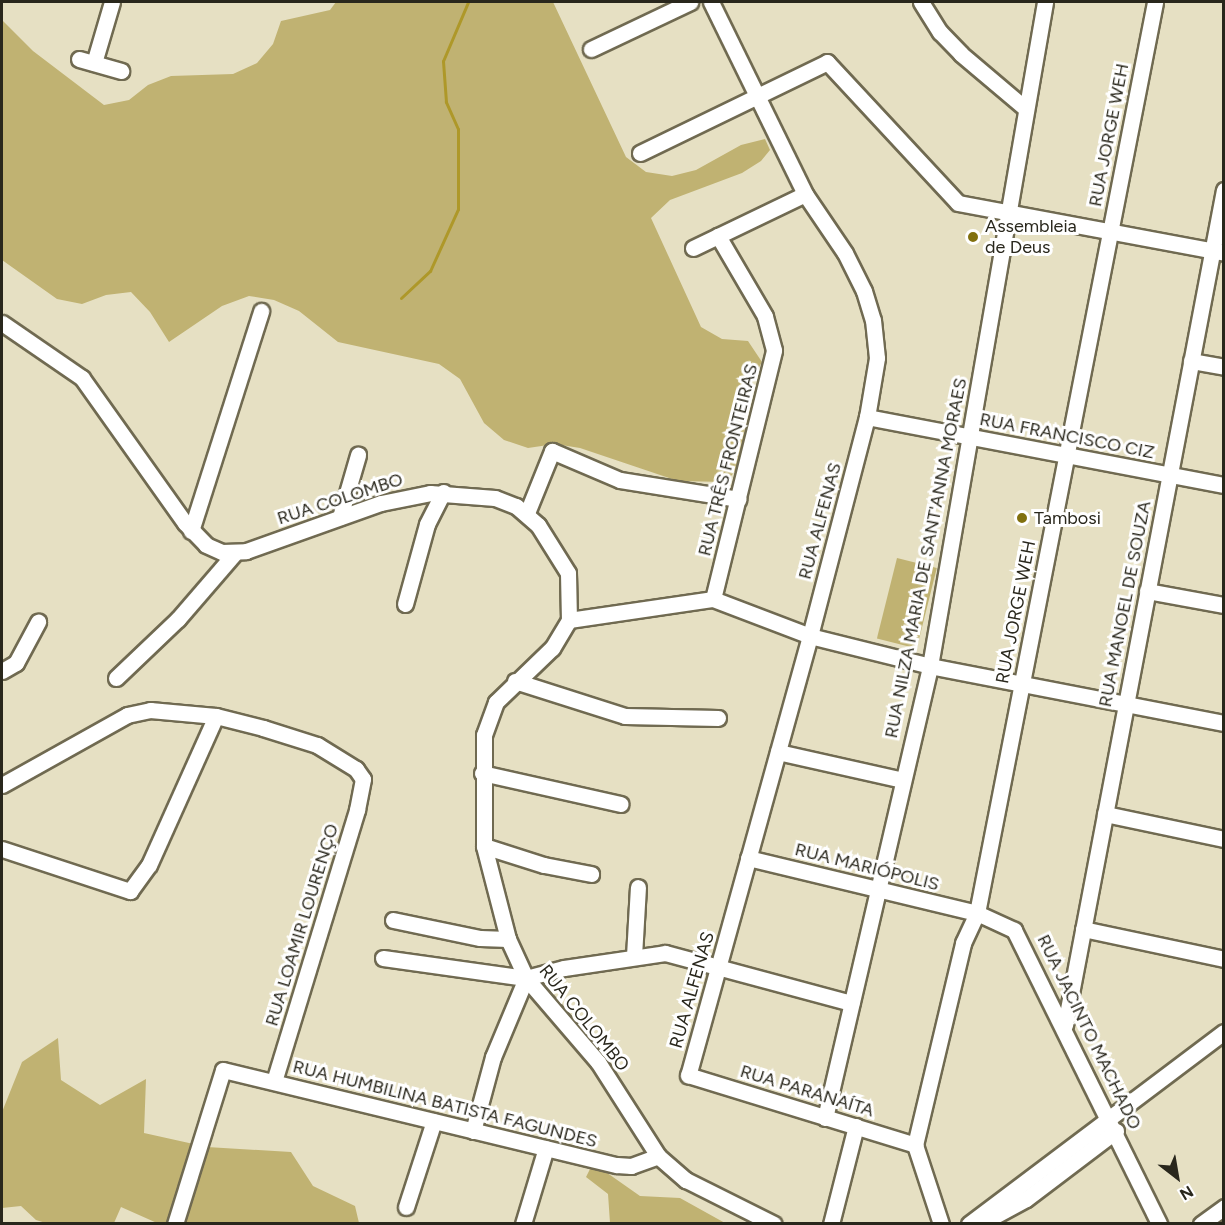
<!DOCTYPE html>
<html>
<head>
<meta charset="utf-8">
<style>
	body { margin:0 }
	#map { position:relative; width:1225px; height:1225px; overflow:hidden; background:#e6e0c3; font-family:Figtree,sans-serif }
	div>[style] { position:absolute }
	.green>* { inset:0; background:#c0b272; transform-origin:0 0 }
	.stream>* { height:3px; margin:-1.5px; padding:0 1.5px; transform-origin:1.5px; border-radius:1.5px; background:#ae9829 }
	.roads { filter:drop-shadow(2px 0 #706a51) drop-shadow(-2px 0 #706a51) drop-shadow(0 2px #706a51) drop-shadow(0 -2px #706a51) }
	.minor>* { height:15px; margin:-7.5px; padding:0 7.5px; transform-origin:7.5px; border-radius:7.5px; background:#fff }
	.dots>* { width:16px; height:16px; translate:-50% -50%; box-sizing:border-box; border:3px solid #fff; border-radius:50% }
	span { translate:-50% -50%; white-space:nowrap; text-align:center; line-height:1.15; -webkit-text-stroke:6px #fff; paint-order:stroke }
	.street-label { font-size:18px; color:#29271c }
	.poi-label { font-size:18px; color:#29271c }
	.left { translate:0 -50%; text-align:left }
	.frame { position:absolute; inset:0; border:3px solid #29271c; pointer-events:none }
	.north { position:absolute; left:1147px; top:1147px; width:60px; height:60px; -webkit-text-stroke:4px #fff; paint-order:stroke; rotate:149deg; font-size:16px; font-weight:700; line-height:24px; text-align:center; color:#29271c }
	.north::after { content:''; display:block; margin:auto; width:21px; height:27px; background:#29271c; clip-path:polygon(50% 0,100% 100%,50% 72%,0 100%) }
</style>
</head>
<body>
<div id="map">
	<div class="green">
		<i style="clip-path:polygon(336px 2px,553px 2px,626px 157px,646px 172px,672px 176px,696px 170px,741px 145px,765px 139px,770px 150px,761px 161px,742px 173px,670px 200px,651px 218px,701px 327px,722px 339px,748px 341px,762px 362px,747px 389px,744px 445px,736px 470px,726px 482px,678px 481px,580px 448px,555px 444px,528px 448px,504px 440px,484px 423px,460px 379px,439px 364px,338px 342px,299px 311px,274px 300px,249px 296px,222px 306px,169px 342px,150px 312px,131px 292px,106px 295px,82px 304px,57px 299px,2px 260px,2px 20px,33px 51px,104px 105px,129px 100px,148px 85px,171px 76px,233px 74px,257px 63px,273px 44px,281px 21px,330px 10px)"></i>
		<i style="left:897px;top:558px;width:41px;height:83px;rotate:14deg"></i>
		<i style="clip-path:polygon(58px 1038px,61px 1080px,100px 1105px,146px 1079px,144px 1133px,207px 1147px,291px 1152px,313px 1186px,355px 1206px,359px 1223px,157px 1223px,121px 1207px,114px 1223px,49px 1224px,36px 1220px,21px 1206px,2px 1208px,2px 1112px,22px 1062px)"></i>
		<i style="clip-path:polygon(593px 1163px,640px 1196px,680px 1198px,725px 1223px,610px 1223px,608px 1194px,586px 1177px)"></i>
	</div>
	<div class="stream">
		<i style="left:401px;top:298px;width:40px;rotate:-43deg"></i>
		<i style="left:430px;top:271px;width:68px;rotate:-65.7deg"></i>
		<i style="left:458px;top:209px;width:80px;rotate:-90deg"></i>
		<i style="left:458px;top:129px;width:30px;rotate:-114deg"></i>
		<i style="left:446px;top:102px;width:41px;rotate:-94.2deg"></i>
		<i style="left:443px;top:61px;width:64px;rotate:-67deg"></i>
	</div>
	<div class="roads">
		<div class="minor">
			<i style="left:711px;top:2px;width:214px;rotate:63.9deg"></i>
			<i style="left:805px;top:194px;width:71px;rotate:55.9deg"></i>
			<i style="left:845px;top:253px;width:42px;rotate:63.4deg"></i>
			<i style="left:864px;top:291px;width:30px;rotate:73deg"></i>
			<i style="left:873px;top:320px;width:38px;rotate:84deg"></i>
			<i style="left:877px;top:358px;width:60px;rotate:99.6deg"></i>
			<i style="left:867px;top:417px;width:226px;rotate:104.6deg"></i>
			<i style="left:810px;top:636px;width:456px;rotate:105.5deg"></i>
			<i style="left:688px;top:1075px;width:238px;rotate:17.1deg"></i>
			<i style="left:921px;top:2px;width:36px;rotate:58deg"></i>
			<i style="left:940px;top:32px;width:30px;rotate:46deg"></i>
			<i style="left:961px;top:54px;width:85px;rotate:40.2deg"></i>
			<i style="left:591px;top:49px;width:110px;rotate:-25.4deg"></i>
			<i style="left:79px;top:59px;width:44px;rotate:15.9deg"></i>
			<i style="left:94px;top:63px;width:64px;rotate:-73.6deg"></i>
			<i style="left:640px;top:153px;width:208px;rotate:-25.9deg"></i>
			<i style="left:827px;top:62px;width:192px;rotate:47.1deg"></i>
			<i style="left:958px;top:203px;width:271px;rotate:10.6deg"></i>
			<i style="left:693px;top:248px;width:124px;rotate:-25.7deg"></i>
			<i style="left:2px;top:323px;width:97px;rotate:34.5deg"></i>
			<i style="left:82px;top:378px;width:178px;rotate:54.6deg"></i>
			<i style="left:185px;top:523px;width:30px;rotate:46deg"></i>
			<i style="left:206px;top:545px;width:17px;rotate:24deg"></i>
			<i style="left:222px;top:552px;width:24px;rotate:-2deg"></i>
			<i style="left:246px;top:551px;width:143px;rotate:-19.6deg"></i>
			<i style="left:381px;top:503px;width:50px;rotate:-11.5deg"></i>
			<i style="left:430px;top:493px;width:65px;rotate:4.4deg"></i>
			<i style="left:495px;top:498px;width:22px;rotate:21deg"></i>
			<i style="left:516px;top:506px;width:29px;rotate:41deg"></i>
			<i style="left:538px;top:525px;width:57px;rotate:58deg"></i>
			<i style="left:568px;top:573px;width:47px;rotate:88.8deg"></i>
			<i style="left:569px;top:620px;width:33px;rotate:121deg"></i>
			<i style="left:552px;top:648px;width:78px;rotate:136deg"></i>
			<i style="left:496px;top:702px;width:35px;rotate:110deg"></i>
			<i style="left:484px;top:735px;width:111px;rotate:90deg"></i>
			<i style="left:484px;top:846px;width:96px;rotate:75.5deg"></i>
			<i style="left:508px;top:939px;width:43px;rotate:65.2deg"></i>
			<i style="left:526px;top:978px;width:111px;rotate:49.4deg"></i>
			<i style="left:598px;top:1062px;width:112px;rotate:57.4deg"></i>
			<i style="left:658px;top:1156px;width:37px;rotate:41deg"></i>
			<i style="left:686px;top:1180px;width:98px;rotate:26.6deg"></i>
			<i style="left:1191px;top:361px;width:34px;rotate:10deg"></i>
			<i style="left:867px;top:417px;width:363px;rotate:10.8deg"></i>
			<i style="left:527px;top:513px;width:67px;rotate:-68deg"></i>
			<i style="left:552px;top:451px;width:74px;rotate:23.1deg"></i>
			<i style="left:620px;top:480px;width:120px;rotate:9.1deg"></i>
			<i style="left:340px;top:517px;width:65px;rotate:-73.8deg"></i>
			<i style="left:191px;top:531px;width:231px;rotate:-72.3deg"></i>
			<i style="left:1147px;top:591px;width:78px;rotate:10.3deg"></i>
			<i style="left:713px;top:599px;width:256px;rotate:-76.2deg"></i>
			<i style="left:774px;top:350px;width:35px;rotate:-105deg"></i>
			<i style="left:765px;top:316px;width:93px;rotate:-120.4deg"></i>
			<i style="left:405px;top:604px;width:83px;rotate:-74.6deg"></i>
			<i style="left:427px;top:524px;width:36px;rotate:-63deg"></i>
			<i style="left:569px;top:620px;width:146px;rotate:-8.3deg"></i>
			<i style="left:713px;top:599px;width:104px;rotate:20.9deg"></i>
			<i style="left:810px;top:636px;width:124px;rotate:14deg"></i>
			<i style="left:930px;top:666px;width:299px;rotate:11deg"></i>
			<i style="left:2px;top:671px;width:16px;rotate:-30deg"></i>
			<i style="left:16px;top:663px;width:47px;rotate:-61.8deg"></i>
			<i style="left:116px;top:678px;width:86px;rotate:-43.6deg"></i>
			<i style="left:178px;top:619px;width:87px;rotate:-49.2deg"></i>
			<i style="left:515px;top:681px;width:115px;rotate:17.7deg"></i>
			<i style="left:625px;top:716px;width:93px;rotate:1.2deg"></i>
			<i style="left:778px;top:752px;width:128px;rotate:12.6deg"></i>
			<i style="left:482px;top:773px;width:142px;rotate:12.6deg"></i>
			<i style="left:2px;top:785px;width:143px;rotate:-29.2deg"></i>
			<i style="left:127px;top:715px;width:24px;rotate:-12deg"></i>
			<i style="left:150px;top:710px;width:66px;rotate:5.2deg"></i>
			<i style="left:216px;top:716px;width:49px;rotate:14.3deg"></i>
			<i style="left:263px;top:728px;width:57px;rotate:17.5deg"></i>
			<i style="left:317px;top:745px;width:46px;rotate:31.6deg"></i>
			<i style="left:356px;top:769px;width:12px;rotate:55deg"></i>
			<i style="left:363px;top:779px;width:32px;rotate:101deg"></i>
			<i style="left:357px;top:810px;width:284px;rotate:107deg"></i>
			<i style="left:1105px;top:814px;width:122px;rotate:11.9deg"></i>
			<i style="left:484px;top:846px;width:63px;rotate:17.6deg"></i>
			<i style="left:544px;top:865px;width:48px;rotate:10.8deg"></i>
			<i style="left:2px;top:849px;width:135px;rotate:18.2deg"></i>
			<i style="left:130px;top:891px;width:32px;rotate:-54deg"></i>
			<i style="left:149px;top:865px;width:163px;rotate:-65.8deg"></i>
			<i style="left:748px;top:858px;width:236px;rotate:13.5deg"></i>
			<i style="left:977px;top:913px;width:41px;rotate:24.7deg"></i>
			<i style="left:1014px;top:930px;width:328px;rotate:63.7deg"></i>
			<i style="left:393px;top:920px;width:89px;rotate:11.7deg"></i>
			<i style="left:480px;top:938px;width:28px;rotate:2deg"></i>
			<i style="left:1083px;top:929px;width:144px;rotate:12deg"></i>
			<i style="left:634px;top:956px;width:69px;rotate:-86.7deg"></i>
			<i style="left:383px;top:958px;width:144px;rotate:8deg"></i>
			<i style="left:526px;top:978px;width:39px;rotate:-15deg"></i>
			<i style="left:564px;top:968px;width:102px;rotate:-8.4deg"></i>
			<i style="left:665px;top:953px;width:193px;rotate:15deg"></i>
			<i style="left:1065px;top:1025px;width:850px;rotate:-79.22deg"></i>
			<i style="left:825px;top:1118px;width:464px;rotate:-76.9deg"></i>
			<i style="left:930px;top:666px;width:674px;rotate:-80.17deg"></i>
			<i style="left:473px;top:1131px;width:77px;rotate:-74.9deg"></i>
			<i style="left:493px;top:1057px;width:86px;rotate:-67.3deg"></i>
			<i style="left:406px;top:1207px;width:90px;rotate:-72deg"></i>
			<i style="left:175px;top:1224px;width:161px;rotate:-72.7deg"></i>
			<i style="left:223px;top:1070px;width:405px;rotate:13.6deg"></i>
			<i style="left:617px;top:1165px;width:14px;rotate:4deg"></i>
			<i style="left:631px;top:1166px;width:29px;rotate:-20deg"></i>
			<i style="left:523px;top:1224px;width:79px;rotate:-73.2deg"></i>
			<i style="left:831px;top:1224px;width:101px;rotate:-75.7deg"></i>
			<i style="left:941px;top:1224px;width:83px;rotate:-108.2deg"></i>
			<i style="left:915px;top:1145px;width:208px;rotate:-76.6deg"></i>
			<i style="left:963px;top:943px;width:33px;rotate:-65deg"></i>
			<i style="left:977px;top:913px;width:928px;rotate:-78.94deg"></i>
			<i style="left:969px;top:1224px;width:319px;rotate:-37deg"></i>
			<i style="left:980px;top:1224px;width:52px;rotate:-28.5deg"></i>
			<i style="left:1026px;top:1199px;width:113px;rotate:-37.1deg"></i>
			<i style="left:1201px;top:1224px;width:29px;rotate:-36deg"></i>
		</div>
	</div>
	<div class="dots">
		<i style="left:973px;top:237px;background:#81700e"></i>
		<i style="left:1022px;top:518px;background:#81700e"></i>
	</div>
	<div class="street-label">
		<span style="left:1109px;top:135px;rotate:-79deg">RUA JORGE WEH</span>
		<span style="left:1067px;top:436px;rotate:11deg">RUA FRANCISCO CIZ</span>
		<span style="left:728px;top:460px;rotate:-76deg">RUA TRÊS FRONTEIRAS</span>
		<span style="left:340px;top:499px;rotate:-18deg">RUA COLOMBO</span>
		<span style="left:820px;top:521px;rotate:-75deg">RUA ALFENAS</span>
		<span style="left:926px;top:558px;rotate:-79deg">RUA NILZA MARIA DE SANT'ANNA MORAES</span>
		<span style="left:1125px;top:604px;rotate:-79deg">RUA MANOEL DE SOUZA</span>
		<span style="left:1016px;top:612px;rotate:-79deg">RUA JORGE WEH</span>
		<span style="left:867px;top:867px;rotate:14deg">RUA MARIÓPOLIS</span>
		<span style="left:302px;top:925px;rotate:-73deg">RUA LOAMIR LOURENÇO</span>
		<span style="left:692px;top:990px;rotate:-74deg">RUA ALFENAS</span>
		<span style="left:584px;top:1018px;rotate:51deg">RUA COLOMBO</span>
		<span style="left:1089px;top:1032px;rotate:64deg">RUA JACINTO MACHADO</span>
		<span style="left:807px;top:1091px;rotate:17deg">RUA PARANAÍTA</span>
		<span style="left:445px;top:1104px;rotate:14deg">RUA HUMBILINA BATISTA FAGUNDES</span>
	</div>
	<div class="poi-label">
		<span class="left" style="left:985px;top:237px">Assembleia<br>de Deus</span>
		<span class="left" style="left:1034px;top:518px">Tambosi</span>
	</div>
	<div class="frame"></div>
	<div class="north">N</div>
</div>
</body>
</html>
